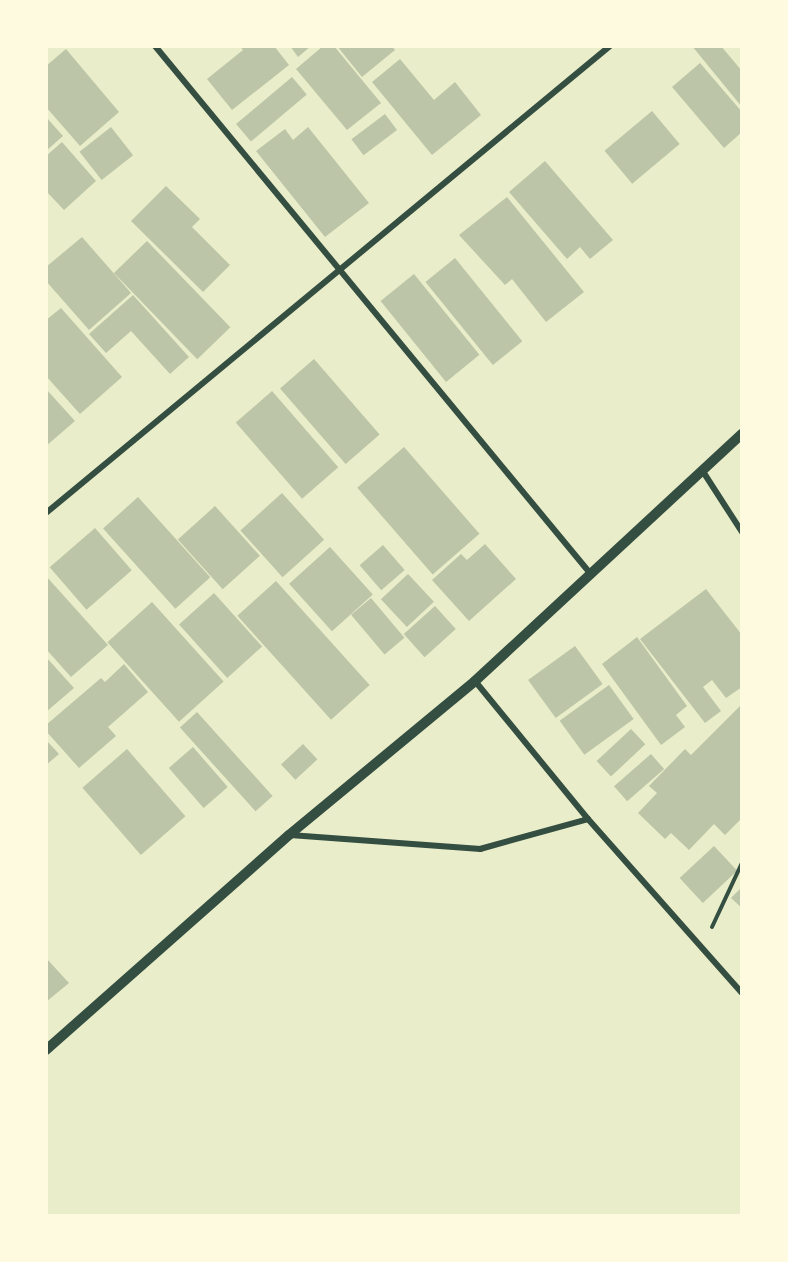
<!DOCTYPE html>
<html>
<head>
<meta charset="utf-8">
<style>
	body { margin:0 }
	#map { position:relative; width:788px; height:1262px; overflow:hidden; background:#e9edc9; font-family:"Roboto Condensed",sans-serif }
	div>[style] { position:absolute }
	.building>* { inset:0; background:#bcc5a7; transform-origin:0 0 }
	.path>* { height:4px; margin:-2px; padding:0 2px; transform-origin:2px; border-radius:2px; background:#344e41 }
	.minor>* { height:6px; margin:-3px; padding:0 3px; transform-origin:3px; border-radius:3px; background:#344e41 }
	.tertiary>* { height:10px; margin:-5px; padding:0 5px; transform-origin:5px; border-radius:5px; background:#344e41 }
	span { translate:-50% -50%; white-space:nowrap; text-align:center; line-height:1.15; -webkit-text-stroke:4.5px #fefae0; paint-order:stroke }
	.frame { position:absolute; inset:0; border:48px solid #fefae0; pointer-events:none }
</style>
</head>
<body>
<div id="map">
	<div class="building">
		<i style="clip-path:polygon(240px 46px,274px 46px,289px 65px,232px 110px,207px 79px,243px 50px)"></i>
		<i style="clip-path:polygon(290px 46px,311px 46px,298px 57px)"></i>
		<i style="clip-path:polygon(323px 46px,334px 46px,381px 103px,347px 130px,296px 69px)"></i>
		<i style="clip-path:polygon(337px 46px,392px 46px,395px 50px,362px 77px)"></i>
		<i style="clip-path:polygon(692px 46px,721px 46px,742px 71px,742px 107px)"></i>
		<i style="clip-path:polygon(66px 49px,119px 112px,80px 146px,46px 107px,46px 66px)"></i>
		<i style="clip-path:polygon(400px 59px,434px 100px,455px 82px,481px 115px,432px 155px,372px 82px)"></i>
		<i style="clip-path:polygon(700px 63px,742px 112px,742px 132px,724px 148px,672px 87px)"></i>
		<i style="left:292px;top:77px;width:23px;height:73px;rotate:50deg"></i>
		<i style="left:652px;top:111px;width:43px;height:62px;rotate:50deg"></i>
		<i style="left:385px;top:114px;width:20px;height:42px;rotate:53deg"></i>
		<i style="clip-path:polygon(46px 117px,63px 136px,46px 151px)"></i>
		<i style="left:111px;top:127px;width:36px;height:40px;rotate:52deg"></i>
		<i style="clip-path:polygon(308px 127px,369px 203px,325px 237px,256px 151px,285px 129px,293px 140px)"></i>
		<i style="clip-path:polygon(62px 142px,96px 181px,64px 210px,46px 191px,46px 156px)"></i>
		<i style="clip-path:polygon(545px 161px,613px 240px,590px 259px,580px 247px,567px 259px,509px 192px)"></i>
		<i style="clip-path:polygon(166px 186px,200px 219px,192px 227px,230px 265px,203px 292px,131px 221px)"></i>
		<i style="clip-path:polygon(507px 197px,584px 292px,546px 322px,512px 279px,505px 285px,459px 235px)"></i>
		<i style="clip-path:polygon(82px 237px,131px 293px,89px 330px,46px 281px,46px 267px)"></i>
		<i style="left:147px;top:241px;width:120px;height:46px;rotate:46deg"></i>
		<i style="left:455px;top:258px;width:107px;height:38px;rotate:51deg"></i>
		<i style="left:414px;top:274px;width:104px;height:43px;rotate:51deg"></i>
		<i style="clip-path:polygon(133px 295px,189px 357px,170px 374px,131px 331px,106px 353px,89px 334px)"></i>
		<i style="clip-path:polygon(61px 308px,122px 377px,80px 414px,46px 376px,46px 320px)"></i>
		<i style="left:314px;top:359px;width:100px;height:45px;rotate:49deg"></i>
		<i style="clip-path:polygon(46px 389px,75px 421px,46px 446px)"></i>
		<i style="left:272px;top:391px;width:101px;height:48px;rotate:49deg"></i>
		<i style="left:404px;top:447px;width:115px;height:62px;rotate:49deg"></i>
		<i style="left:282px;top:493px;width:63px;height:56px;rotate:48deg"></i>
		<i style="left:138px;top:497px;width:108px;height:47px;rotate:48deg"></i>
		<i style="left:215px;top:506px;width:67px;height:50px;rotate:48deg"></i>
		<i style="left:95px;top:528px;width:56px;height:60px;rotate:49deg"></i>
		<i style="clip-path:polygon(485px 544px,516px 579px,469px 621px,432px 580px,461px 554px,467px 560px)"></i>
		<i style="left:383px;top:545px;width:33px;height:31px;rotate:49deg"></i>
		<i style="left:330px;top:547px;width:64px;height:55px;rotate:48deg"></i>
		<i style="left:408px;top:574px;width:38px;height:37px;rotate:47deg"></i>
		<i style="clip-path:polygon(46px 576px,108px 645px,71px 677px,46px 649px)"></i>
		<i style="left:276px;top:581px;width:140px;height:52px;rotate:48deg"></i>
		<i style="clip-path:polygon(706px 589px,742px 635px,742px 687px,726px 698px,712px 680px,703px 687px,721px 711px,705px 723px,640px 639px)"></i>
		<i style="left:214px;top:593px;width:72px;height:47px;rotate:48deg"></i>
		<i style="left:371px;top:598px;width:52px;height:26px;rotate:50deg"></i>
		<i style="left:152px;top:602px;width:107px;height:60px;rotate:48deg"></i>
		<i style="left:435px;top:606px;width:31px;height:42px;rotate:48deg"></i>
		<i style="clip-path:polygon(637px 637px,687px 706px,676px 715px,685px 727px,661px 745px,602px 664px)"></i>
		<i style="left:575px;top:646px;width:47px;height:58px;rotate:54deg"></i>
		<i style="clip-path:polygon(46px 657px,74px 688px,46px 712px)"></i>
		<i style="clip-path:polygon(124px 664px,148px 692px,108px 727px,116px 736px,79px 768px,46px 731px,46px 725px,101px 678px,105px 682px)"></i>
		<i style="left:609px;top:685px;width:42px;height:61px;rotate:54deg"></i>
		<i style="clip-path:polygon(742px 704px,742px 818px,725px 835px,714px 824px,689px 850px,671px 833px,665px 839px,638px 813px,657px 793px,649px 786px,685px 749px,691px 755px)"></i>
		<i style="left:197px;top:712px;width:113px;height:23px;rotate:48deg"></i>
		<i style="left:631px;top:729px;width:21px;height:47px;rotate:47deg"></i>
		<i style="clip-path:polygon(46px 740px,59px 754px,46px 765px)"></i>
		<i style="left:303px;top:744px;width:21px;height:30px;rotate:47deg"></i>
		<i style="left:193px;top:747px;width:53px;height:32px;rotate:49deg"></i>
		<i style="left:127px;top:749px;width:89px;height:59px;rotate:49deg"></i>
		<i style="left:651px;top:754px;width:20px;height:49px;rotate:49deg"></i>
		<i style="left:714px;top:846px;width:34px;height:47px;rotate:47deg"></i>
		<i style="clip-path:polygon(742px 887px,742px 908px,731px 898px)"></i>
		<i style="clip-path:polygon(46px 958px,69px 983px,46px 1002px)"></i>
	</div>
	<div class="path">
		<i style="left:712px;top:927px;width:71px;rotate:-64.9deg"></i>
	</div>
	<div class="minor">
		<i style="left:155px;top:46px;width:682px;rotate:50.47deg"></i>
		<i style="left:702px;top:470px;width:74px;rotate:57.2deg"></i>
		<i style="left:46px;top:513px;width:732px;rotate:-39.63deg"></i>
		<i style="left:475px;top:681px;width:178px;rotate:50.7deg"></i>
		<i style="left:588px;top:819px;width:232px;rotate:48.5deg"></i>
		<i style="left:290px;top:835px;width:191px;rotate:4.2deg"></i>
		<i style="left:480px;top:849px;width:112px;rotate:-15.5deg"></i>
	</div>
	<div class="tertiary">
		<i style="left:46px;top:1050px;width:324px;rotate:-41.5deg"></i>
		<i style="left:289px;top:835px;width:241px;rotate:-39.6deg"></i>
		<i style="left:475px;top:681px;width:364px;rotate:-42.8deg"></i>
	</div>
	<div class="frame"></div>
</div>
</body>
</html>
